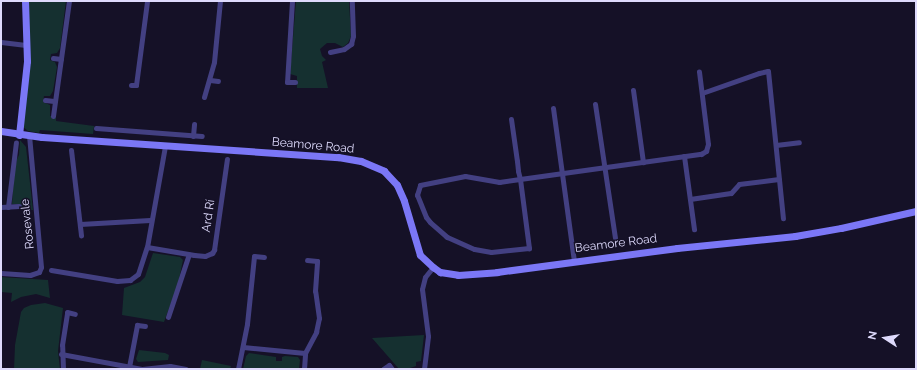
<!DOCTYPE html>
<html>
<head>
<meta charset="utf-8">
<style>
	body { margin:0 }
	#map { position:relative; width:917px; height:370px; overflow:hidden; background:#151127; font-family:Raleway,sans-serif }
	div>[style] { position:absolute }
	.green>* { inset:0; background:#153030 }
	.street>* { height:5px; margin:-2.5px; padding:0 2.5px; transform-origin:2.5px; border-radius:2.5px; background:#434082 }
	.secondary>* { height:7px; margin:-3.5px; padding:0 3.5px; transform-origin:3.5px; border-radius:3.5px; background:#7b77f6 }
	span { translate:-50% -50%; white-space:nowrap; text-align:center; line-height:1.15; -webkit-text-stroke:3px #151127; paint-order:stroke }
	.street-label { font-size:12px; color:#dedafc }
	.frame { position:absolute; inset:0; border:2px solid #dedafc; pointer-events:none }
	.north { position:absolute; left:865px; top:318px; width:40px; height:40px; -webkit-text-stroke:3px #151127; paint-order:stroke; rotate:282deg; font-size:11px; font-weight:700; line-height:16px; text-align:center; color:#dedafc }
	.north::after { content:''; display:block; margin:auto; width:14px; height:18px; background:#dedafc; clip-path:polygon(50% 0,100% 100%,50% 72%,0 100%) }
</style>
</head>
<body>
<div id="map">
	<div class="green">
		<i style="clip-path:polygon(28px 1px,66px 1px,60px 48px,57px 53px,51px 54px,50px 60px,55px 62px,57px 67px,53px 91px,50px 96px,44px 96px,43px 102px,50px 105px,50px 116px,56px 116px,56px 121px,94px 126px,93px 134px,40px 130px,39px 133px,28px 131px,22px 126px)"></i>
		<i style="clip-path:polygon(296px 1px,349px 1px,351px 36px,348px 43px,343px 47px,335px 43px,327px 43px,320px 49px,322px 56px,326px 60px,322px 62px,328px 88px,297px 88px,297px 76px,290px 74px)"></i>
		<i style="clip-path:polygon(20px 140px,26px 147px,33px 210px,20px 210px,21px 204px,12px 204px,14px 174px,17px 159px,19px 155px)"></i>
		<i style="clip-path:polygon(153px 253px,180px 257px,183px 260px,178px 284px,164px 322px,122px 315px,124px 288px,140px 282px,145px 277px)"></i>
		<i style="clip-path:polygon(1px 277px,48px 280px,50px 298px,36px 294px,21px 297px,11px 302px,12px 293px,1px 292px)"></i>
		<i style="clip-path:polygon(45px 303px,63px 308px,58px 351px,60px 369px,14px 369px,15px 345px,21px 312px,24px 308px,31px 305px)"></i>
		<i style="clip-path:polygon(424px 335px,421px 361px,416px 362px,416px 366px,407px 369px,399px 369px,372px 338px)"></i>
		<i style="clip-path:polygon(139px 350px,165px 353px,169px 355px,168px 360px,138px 362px,136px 359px)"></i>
		<i style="clip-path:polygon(249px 353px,276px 357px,276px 361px,282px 361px,282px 357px,285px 356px,298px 357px,300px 360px,299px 369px,243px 369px,246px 356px)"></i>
		<i style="clip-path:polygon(202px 360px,231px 366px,230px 369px,200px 369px)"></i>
	</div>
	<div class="street">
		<i style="left:292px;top:1px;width:81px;rotate:93.5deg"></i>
		<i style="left:287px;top:82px;width:8px"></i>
		<i style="left:1px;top:42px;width:25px;rotate:7deg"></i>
		<i style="left:330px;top:52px;width:14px;rotate:-12deg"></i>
		<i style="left:344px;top:49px;width:9px;rotate:-36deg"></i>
		<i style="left:351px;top:44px;width:8px;rotate:-76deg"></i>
		<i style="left:353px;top:36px;width:35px;rotate:-92deg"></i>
		<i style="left:53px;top:58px;width:8px;rotate:7deg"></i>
		<i style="left:210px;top:80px;width:8px;rotate:7deg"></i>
		<i style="left:131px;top:85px;width:5px"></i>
		<i style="left:136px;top:85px;width:85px;rotate:-82.5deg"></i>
		<i style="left:633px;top:90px;width:73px;rotate:82.1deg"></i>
		<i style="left:702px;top:93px;width:60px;rotate:-19.3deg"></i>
		<i style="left:759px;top:73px;width:9px;rotate:-13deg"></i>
		<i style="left:768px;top:71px;width:148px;rotate:84.2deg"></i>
		<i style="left:204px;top:97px;width:36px;rotate:-74deg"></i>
		<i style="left:214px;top:62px;width:61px;rotate:-84.4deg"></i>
		<i style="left:45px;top:100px;width:9px;rotate:6deg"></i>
		<i style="left:595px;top:104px;width:135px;rotate:81.5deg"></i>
		<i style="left:553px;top:108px;width:154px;rotate:82.2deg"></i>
		<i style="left:53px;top:116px;width:116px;rotate:-82.1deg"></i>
		<i style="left:511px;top:119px;width:42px;rotate:81.9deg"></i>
		<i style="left:517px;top:161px;width:10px;rotate:84deg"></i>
		<i style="left:518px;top:171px;width:8px;rotate:76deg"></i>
		<i style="left:520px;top:179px;width:70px;rotate:82.6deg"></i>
		<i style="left:529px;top:248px;width:38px;rotate:174deg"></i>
		<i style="left:491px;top:252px;width:17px;rotate:-170deg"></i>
		<i style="left:474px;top:249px;width:30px;rotate:-156deg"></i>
		<i style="left:447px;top:237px;width:23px;rotate:-139deg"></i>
		<i style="left:430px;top:222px;width:6px;rotate:-129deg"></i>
		<i style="left:426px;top:217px;width:24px;rotate:-112deg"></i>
		<i style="left:417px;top:195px;width:10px;rotate:-73deg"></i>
		<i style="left:420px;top:185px;width:46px;rotate:-11.3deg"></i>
		<i style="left:465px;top:176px;width:35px;rotate:10deg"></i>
		<i style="left:499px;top:182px;width:21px;rotate:-8deg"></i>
		<i style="left:520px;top:179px;width:183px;rotate:-7.9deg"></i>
		<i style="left:701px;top:154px;width:6px;rotate:-31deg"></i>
		<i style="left:706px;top:151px;width:7px;rotate:-74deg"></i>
		<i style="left:708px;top:144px;width:73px;rotate:-97.1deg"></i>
		<i style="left:96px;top:128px;width:106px;rotate:4.3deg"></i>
		<i style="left:193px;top:136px;width:12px;rotate:-85deg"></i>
		<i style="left:776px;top:145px;width:23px;rotate:-7deg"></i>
		<i style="left:71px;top:150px;width:86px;rotate:83.3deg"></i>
		<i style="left:684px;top:156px;width:74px;rotate:82.2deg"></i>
		<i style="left:690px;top:199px;width:41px;rotate:-8.3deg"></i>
		<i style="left:731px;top:193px;width:12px;rotate:-48deg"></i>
		<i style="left:739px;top:184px;width:40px;rotate:-7.1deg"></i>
		<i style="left:1px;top:207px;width:18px;rotate:-3deg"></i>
		<i style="left:8px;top:207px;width:65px;rotate:-83deg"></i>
		<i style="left:80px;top:224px;width:70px;rotate:-3.3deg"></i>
		<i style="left:147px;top:247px;width:48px;rotate:9.7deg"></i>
		<i style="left:194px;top:255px;width:11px;rotate:5deg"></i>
		<i style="left:205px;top:256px;width:8px;rotate:-23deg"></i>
		<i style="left:212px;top:253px;width:4px;rotate:-56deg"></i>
		<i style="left:214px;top:250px;width:92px;rotate:-81.9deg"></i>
		<i style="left:51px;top:270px;width:67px;rotate:9.5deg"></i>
		<i style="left:117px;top:281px;width:13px;rotate:-4deg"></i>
		<i style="left:130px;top:280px;width:10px;rotate:-37deg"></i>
		<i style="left:138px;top:274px;width:28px;rotate:-72deg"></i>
		<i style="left:147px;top:247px;width:103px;rotate:-79.9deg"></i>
		<i style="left:1px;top:273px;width:29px;rotate:4deg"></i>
		<i style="left:30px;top:275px;width:9px;rotate:-18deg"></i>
		<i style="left:39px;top:272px;width:5px;rotate:-68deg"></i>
		<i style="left:41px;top:267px;width:132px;rotate:-95.2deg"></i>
		<i style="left:168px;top:317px;width:66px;rotate:-71.6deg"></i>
		<i style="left:243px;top:347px;width:62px;rotate:5.5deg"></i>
		<i style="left:61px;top:354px;width:82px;rotate:10.5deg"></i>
		<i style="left:142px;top:369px;width:28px;rotate:-6deg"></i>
		<i style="left:170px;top:366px;width:16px;rotate:11deg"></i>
		<i style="left:129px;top:367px;width:43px;rotate:-79.2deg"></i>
		<i style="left:137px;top:325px;width:8px;rotate:7deg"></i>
		<i style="left:63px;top:369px;width:24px;rotate:-92deg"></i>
		<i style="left:62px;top:345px;width:33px;rotate:-81deg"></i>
		<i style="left:67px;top:312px;width:8px;rotate:14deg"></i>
		<i style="left:238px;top:369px;width:46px;rotate:-78.7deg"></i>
		<i style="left:247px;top:324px;width:68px;rotate:-84.1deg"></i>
		<i style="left:254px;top:256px;width:10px;rotate:6deg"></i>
		<i style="left:304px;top:369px;width:16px;rotate:-86deg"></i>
		<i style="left:305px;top:353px;width:24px;rotate:-62deg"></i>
		<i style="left:316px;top:332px;width:14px;rotate:-78deg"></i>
		<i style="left:319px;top:318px;width:27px;rotate:-98deg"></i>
		<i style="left:315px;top:291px;width:30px;rotate:-86deg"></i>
		<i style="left:317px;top:261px;width:10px;rotate:-174deg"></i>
		<i style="left:383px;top:369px;width:7px;rotate:-34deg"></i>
		<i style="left:389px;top:365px;width:5px;rotate:53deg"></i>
		<i style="left:424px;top:369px;width:33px;rotate:-83deg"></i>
		<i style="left:428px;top:336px;width:47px;rotate:-97.3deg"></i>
		<i style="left:422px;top:289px;width:12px;rotate:-76deg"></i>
		<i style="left:425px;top:277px;width:13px;rotate:-51deg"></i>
	</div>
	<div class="secondary">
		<i style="left:1px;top:131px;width:41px;rotate:8.3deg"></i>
		<i style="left:42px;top:137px;width:297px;rotate:3.9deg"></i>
		<i style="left:338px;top:157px;width:23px;rotate:10deg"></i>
		<i style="left:361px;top:161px;width:25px;rotate:23deg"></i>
		<i style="left:384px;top:171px;width:19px;rotate:47deg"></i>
		<i style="left:397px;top:185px;width:17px;rotate:66deg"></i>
		<i style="left:404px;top:201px;width:56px;rotate:73.5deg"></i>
		<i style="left:420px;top:255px;width:18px;rotate:43deg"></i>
		<i style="left:433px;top:267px;width:9px;rotate:36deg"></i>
		<i style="left:440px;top:272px;width:18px;rotate:9deg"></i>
		<i style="left:458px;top:275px;width:39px;rotate:-4deg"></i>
		<i style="left:497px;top:272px;width:182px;rotate:-7.6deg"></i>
		<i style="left:677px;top:248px;width:119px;rotate:-5.8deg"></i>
		<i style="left:795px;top:236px;width:47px;rotate:-9.9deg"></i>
		<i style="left:841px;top:228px;width:77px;rotate:-12.8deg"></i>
		<i style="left:19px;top:135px;width:74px;rotate:-83.8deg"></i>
		<i style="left:27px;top:61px;width:60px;rotate:-91.9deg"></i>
	</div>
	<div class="street-label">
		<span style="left:313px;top:146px;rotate:5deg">Beamore Road</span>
		<span style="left:209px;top:216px;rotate:-82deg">Ard Rí</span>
		<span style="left:28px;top:224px;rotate:-96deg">Rosevale</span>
		<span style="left:616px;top:244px;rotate:-7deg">Beamore Road</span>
	</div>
	<div class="frame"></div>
	<div class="north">N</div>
</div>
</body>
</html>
